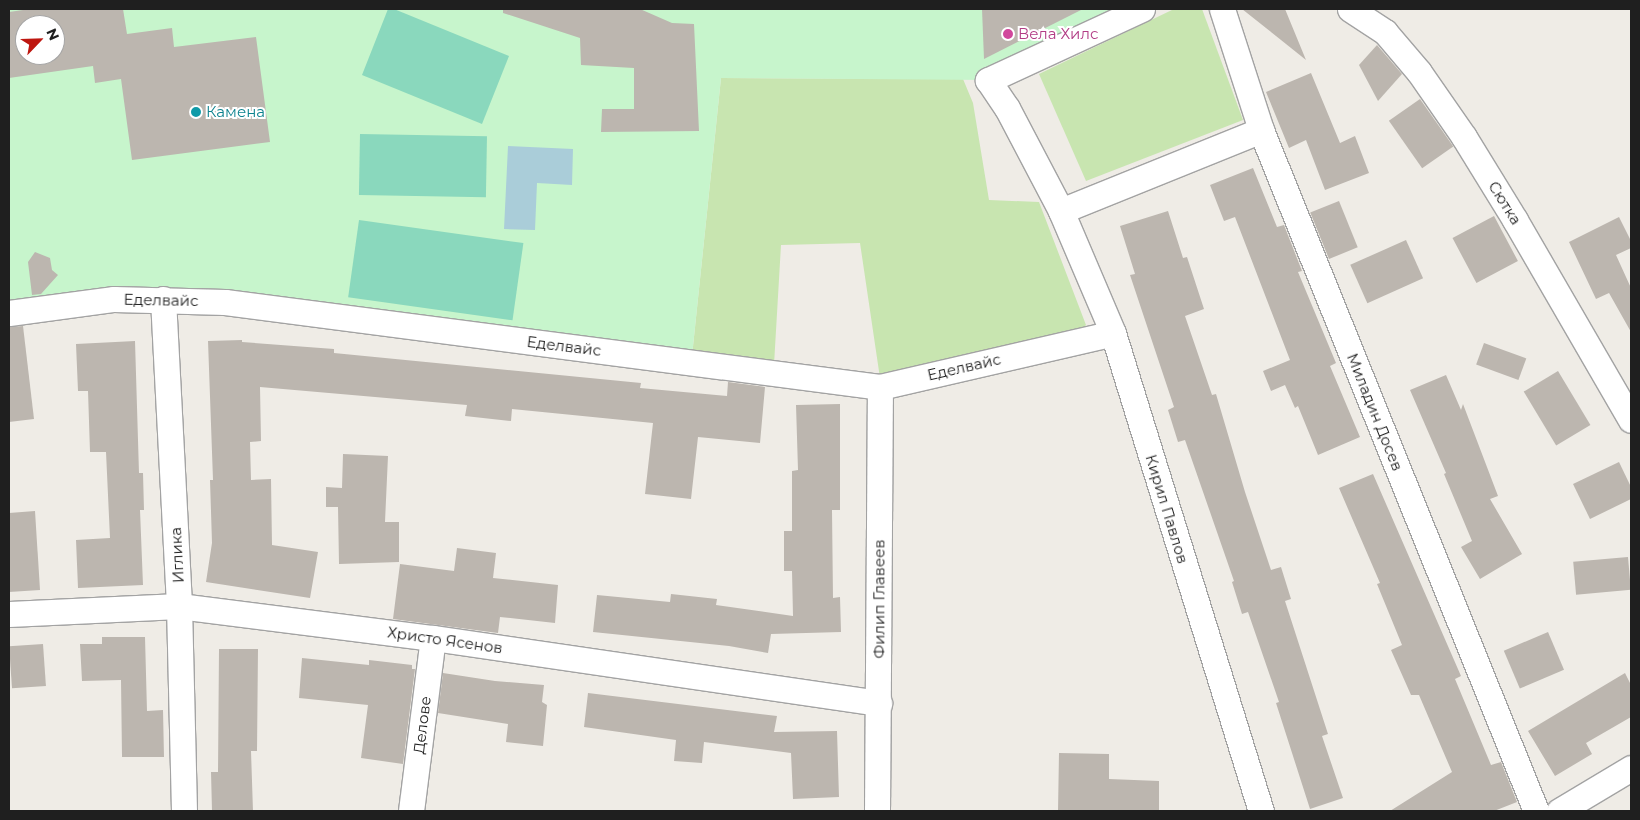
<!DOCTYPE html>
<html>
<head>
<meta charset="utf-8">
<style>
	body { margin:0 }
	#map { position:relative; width:1640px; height:820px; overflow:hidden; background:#efece6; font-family:Montserrat,sans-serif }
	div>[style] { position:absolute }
	.grass>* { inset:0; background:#c8e5b0 }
	.park>* { inset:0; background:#c7f5cc }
	.pitch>* { inset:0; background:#8ad8bd; transform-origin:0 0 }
	.water>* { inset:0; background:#aacdd9 }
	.building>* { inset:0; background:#bcb6af; transform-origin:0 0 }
	.roads { filter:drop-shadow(1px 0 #a3a3a3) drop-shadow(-1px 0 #a3a3a3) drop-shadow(0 1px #a3a3a3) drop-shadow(0 -1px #a3a3a3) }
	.minor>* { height:25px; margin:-12.5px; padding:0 12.5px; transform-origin:12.5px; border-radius:12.5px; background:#fff }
	.dots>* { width:14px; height:14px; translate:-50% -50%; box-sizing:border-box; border:2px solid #fff; border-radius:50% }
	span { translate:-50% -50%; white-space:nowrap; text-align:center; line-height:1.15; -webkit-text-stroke:4px #fff; paint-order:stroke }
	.hotel-label { font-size:15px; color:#b23c85 }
	.left { translate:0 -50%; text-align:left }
	.culture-label { font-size:15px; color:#0d838f }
	.street-label { font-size:15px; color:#1f1f1f }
	.frame { position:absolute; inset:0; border:10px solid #1f1f1f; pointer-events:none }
	.north { position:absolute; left:15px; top:15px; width:50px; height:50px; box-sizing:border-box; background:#fff; border:1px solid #a5a5a5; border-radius:50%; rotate:66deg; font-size:14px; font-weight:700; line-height:20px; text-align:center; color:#1f1f1f }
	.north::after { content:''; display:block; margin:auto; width:18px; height:22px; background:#be1710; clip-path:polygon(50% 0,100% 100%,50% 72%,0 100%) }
</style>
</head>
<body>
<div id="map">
	<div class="grass">
		<i style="clip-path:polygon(1174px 9px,1202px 9px,1243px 120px,1086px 181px,1039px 74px)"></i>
		<i style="clip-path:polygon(721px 78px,963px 79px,973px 103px,989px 200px,1039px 202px,1086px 325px,1074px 340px,880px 378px,860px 243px,781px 245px,774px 365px,692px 356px)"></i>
	</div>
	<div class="park">
		<i style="clip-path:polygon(evenodd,9px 9px,1142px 9px,988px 80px,721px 78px,692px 356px,249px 298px,9px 305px,9px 9px,25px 25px,55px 25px,55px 55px,25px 55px,25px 25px)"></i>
	</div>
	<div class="pitch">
		<i style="clip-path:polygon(388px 9px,394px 9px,509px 56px,482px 124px,362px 75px)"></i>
		<i style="left:360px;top:134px;width:127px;height:61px;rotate:1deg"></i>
		<i style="left:359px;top:220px;width:166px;height:78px;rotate:8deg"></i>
	</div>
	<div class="water">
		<i style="clip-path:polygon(508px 146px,573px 149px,572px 185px,537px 183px,535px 230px,504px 229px)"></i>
	</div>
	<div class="building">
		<i style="clip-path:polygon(evenodd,30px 9px,123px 9px,127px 34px,172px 28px,174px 47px,256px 37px,270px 142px,132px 160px,121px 79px,95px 83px,93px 66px,9px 78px,9px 12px,30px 9px,25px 25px,55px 25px,55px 55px,25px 55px,25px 25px)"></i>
		<i style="clip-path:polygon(503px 9px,640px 9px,672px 23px,694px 24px,699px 131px,601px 132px,602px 109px,634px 109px,634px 68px,581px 65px,580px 38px,503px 13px)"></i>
		<i style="clip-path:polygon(982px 9px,1083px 9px,984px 59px)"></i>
		<i style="clip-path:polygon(1242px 9px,1285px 9px,1306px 60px,1276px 36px)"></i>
		<i style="clip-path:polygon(1377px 45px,1402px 74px,1378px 101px,1359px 65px)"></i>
		<i style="clip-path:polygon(1311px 73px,1340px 143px,1355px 136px,1369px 173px,1325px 190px,1306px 140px,1289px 148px,1266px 92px)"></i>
		<i style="left:1420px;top:99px;width:58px;height:38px;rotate:55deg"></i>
		<i style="clip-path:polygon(1253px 168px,1277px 227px,1284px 225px,1302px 271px,1298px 272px,1336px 363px,1330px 366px,1360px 437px,1318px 455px,1298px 406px,1295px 408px,1285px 385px,1271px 391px,1263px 371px,1290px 360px,1235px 217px,1224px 221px,1210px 185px)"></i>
		<i style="left:1339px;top:201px;width:50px;height:31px;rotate:68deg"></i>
		<i style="clip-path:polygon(1168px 211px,1183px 258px,1187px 257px,1204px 309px,1185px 316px,1212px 395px,1216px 394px,1245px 492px,1271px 570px,1281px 567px,1291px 599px,1285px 601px,1328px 734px,1322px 736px,1343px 798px,1310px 809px,1276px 703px,1279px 702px,1248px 612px,1242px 614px,1232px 582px,1234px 581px,1185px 440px,1178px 442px,1168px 410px,1174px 407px,1130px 275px,1135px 274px,1120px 226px)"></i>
		<i style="left:1494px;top:216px;width:51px;height:47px;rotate:62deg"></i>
		<i style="clip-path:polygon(1619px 217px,1631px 241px,1631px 248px,1616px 255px,1631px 288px,1631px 332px,1609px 293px,1596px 299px,1569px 242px)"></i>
		<i style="left:1406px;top:240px;width:42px;height:61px;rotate:66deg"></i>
		<i style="clip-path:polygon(35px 252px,50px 258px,52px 270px,58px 275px,41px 294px,32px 295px,28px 262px)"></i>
		<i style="clip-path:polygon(23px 326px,34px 419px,9px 422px,9px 327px)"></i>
		<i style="clip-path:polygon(242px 340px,242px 342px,334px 349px,334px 353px,641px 383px,640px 388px,727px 396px,728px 382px,765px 387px,760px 443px,698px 437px,691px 499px,645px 494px,653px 423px,512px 409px,511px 421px,465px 416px,467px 405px,260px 387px,261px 441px,250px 442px,251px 480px,271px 479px,272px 545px,318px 552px,310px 598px,206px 582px,212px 543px,210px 480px,213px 480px,208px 341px)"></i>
		<i style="clip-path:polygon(135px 341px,139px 473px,143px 473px,144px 510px,140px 510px,143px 585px,78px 588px,76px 540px,110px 538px,106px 452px,90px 452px,88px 391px,78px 391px,76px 344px)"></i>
		<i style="left:1484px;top:343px;width:45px;height:23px;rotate:20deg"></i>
		<i style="left:1558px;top:371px;width:63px;height:40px;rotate:59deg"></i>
		<i style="clip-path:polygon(1446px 375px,1461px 410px,1463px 404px,1498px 496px,1490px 499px,1522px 554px,1480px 579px,1461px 547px,1472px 541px,1444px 474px,1446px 473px,1410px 390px)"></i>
		<i style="clip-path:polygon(840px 404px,840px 510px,832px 510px,833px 598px,840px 597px,841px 632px,771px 634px,768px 653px,729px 646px,593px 632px,597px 595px,670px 602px,671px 594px,717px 599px,716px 605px,793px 616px,792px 571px,784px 571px,784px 531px,792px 531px,792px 471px,798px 470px,796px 405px)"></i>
		<i style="clip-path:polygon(343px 454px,388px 456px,385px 522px,399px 522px,399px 562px,339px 564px,338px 507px,326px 507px,326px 487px,342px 488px)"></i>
		<i style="clip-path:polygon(1619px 462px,1631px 487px,1631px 499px,1590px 519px,1573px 484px)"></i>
		<i style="clip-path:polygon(1373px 474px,1461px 676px,1455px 679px,1491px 765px,1501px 762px,1517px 802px,1494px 811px,1390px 811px,1452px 772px,1419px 695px,1411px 695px,1391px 650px,1402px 645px,1377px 584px,1380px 583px,1339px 488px)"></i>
		<i style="clip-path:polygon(35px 511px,40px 590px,9px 592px,9px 513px)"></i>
		<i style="clip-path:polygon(457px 548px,496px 553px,493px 578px,558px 585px,555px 623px,500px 617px,498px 633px,393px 619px,400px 564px,454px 571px)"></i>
		<i style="left:1628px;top:557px;width:33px;height:55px;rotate:85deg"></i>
		<i style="left:1548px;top:632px;width:41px;height:48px;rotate:67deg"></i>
		<i style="clip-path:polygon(102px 637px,145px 637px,147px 711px,163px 710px,164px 757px,122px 757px,121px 680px,82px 681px,80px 644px,102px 644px)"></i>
		<i style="left:43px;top:644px;width:42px;height:34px;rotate:86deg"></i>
		<i style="clip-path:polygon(219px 649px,258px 649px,257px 751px,251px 751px,253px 811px,212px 811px,211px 772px,218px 772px)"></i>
		<i style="clip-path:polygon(302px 658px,369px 665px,369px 660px,412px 665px,412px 669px,415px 669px,403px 764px,361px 758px,368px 705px,299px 698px)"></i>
		<i style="clip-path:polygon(443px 673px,495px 681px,544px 685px,542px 702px,547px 705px,543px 746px,506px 742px,508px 724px,438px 713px)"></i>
		<i style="clip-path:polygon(1625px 673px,1631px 685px,1631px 717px,1586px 743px,1592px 754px,1555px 776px,1528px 731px)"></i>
		<i style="clip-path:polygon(588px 693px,777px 716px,774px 732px,837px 731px,839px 797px,793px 799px,791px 753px,704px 742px,702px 763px,674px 761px,676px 740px,584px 727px)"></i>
		<i style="clip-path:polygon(1059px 753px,1109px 754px,1109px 779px,1159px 781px,1159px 811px,1058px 811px)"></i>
	</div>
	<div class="roads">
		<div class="minor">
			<i style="left:1142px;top:9px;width:170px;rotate:155.2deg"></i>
			<i style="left:988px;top:80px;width:34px;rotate:56deg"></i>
			<i style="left:1007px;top:108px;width:116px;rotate:62.3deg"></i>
			<i style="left:1061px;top:211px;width:133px;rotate:66.9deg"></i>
			<i style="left:1113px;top:333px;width:500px;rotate:72.8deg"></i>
			<i style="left:1222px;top:9px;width:127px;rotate:72.1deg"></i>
			<i style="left:1261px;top:130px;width:734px;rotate:68.01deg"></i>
			<i style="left:1350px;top:9px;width:42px;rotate:33.3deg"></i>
			<i style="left:1385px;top:32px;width:52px;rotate:49.6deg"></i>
			<i style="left:1419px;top:72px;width:79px;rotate:55.3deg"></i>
			<i style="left:1464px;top:137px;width:97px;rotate:58.4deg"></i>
			<i style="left:1515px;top:220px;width:231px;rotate:59.9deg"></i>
			<i style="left:1061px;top:211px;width:216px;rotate:-22deg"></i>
			<i style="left:163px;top:299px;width:307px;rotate:87deg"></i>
			<i style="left:179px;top:606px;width:205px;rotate:88.6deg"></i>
			<i style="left:9px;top:313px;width:106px;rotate:-7.6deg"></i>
			<i style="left:114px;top:299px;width:111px;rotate:1.5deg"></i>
			<i style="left:225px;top:302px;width:660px;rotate:7.39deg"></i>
			<i style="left:880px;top:387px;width:239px;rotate:-13deg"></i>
			<i style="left:9px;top:614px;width:170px;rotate:-2.7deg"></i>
			<i style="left:179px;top:606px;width:256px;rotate:7.2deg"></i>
			<i style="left:433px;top:638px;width:451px;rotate:8.3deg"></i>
			<i style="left:411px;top:811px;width:174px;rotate:-82.8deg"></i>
			<i style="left:877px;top:811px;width:424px;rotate:-89.6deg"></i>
			<i style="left:1559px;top:811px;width:84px;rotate:-30.8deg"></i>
		</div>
	</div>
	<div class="dots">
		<i style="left:1008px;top:34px;background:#d1479c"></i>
		<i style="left:196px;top:112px;background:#0f9aa8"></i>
	</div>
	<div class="hotel-label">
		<span class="left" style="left:1018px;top:34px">Вела Хилс</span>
	</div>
	<div class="culture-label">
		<span class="left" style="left:206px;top:112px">Камена</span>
	</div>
	<div class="street-label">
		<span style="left:1505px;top:203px;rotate:58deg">Сютка</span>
		<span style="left:161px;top:300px;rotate:1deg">Еделвайс</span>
		<span style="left:564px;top:346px;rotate:7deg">Еделвайс</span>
		<span style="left:964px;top:367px;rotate:-13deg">Еделвайс</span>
		<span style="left:1375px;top:412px;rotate:68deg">Миладин Досев</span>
		<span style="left:1167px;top:509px;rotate:73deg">Кирил Павлов</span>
		<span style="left:177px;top:555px;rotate:-93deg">Иглика</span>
		<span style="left:879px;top:599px;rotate:-90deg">Филип Главеев</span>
		<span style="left:445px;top:640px;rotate:8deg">Христо Ясенов</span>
		<span style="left:422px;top:725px;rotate:-83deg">Делове</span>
	</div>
	<div class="frame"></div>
	<div class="north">N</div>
</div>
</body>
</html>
